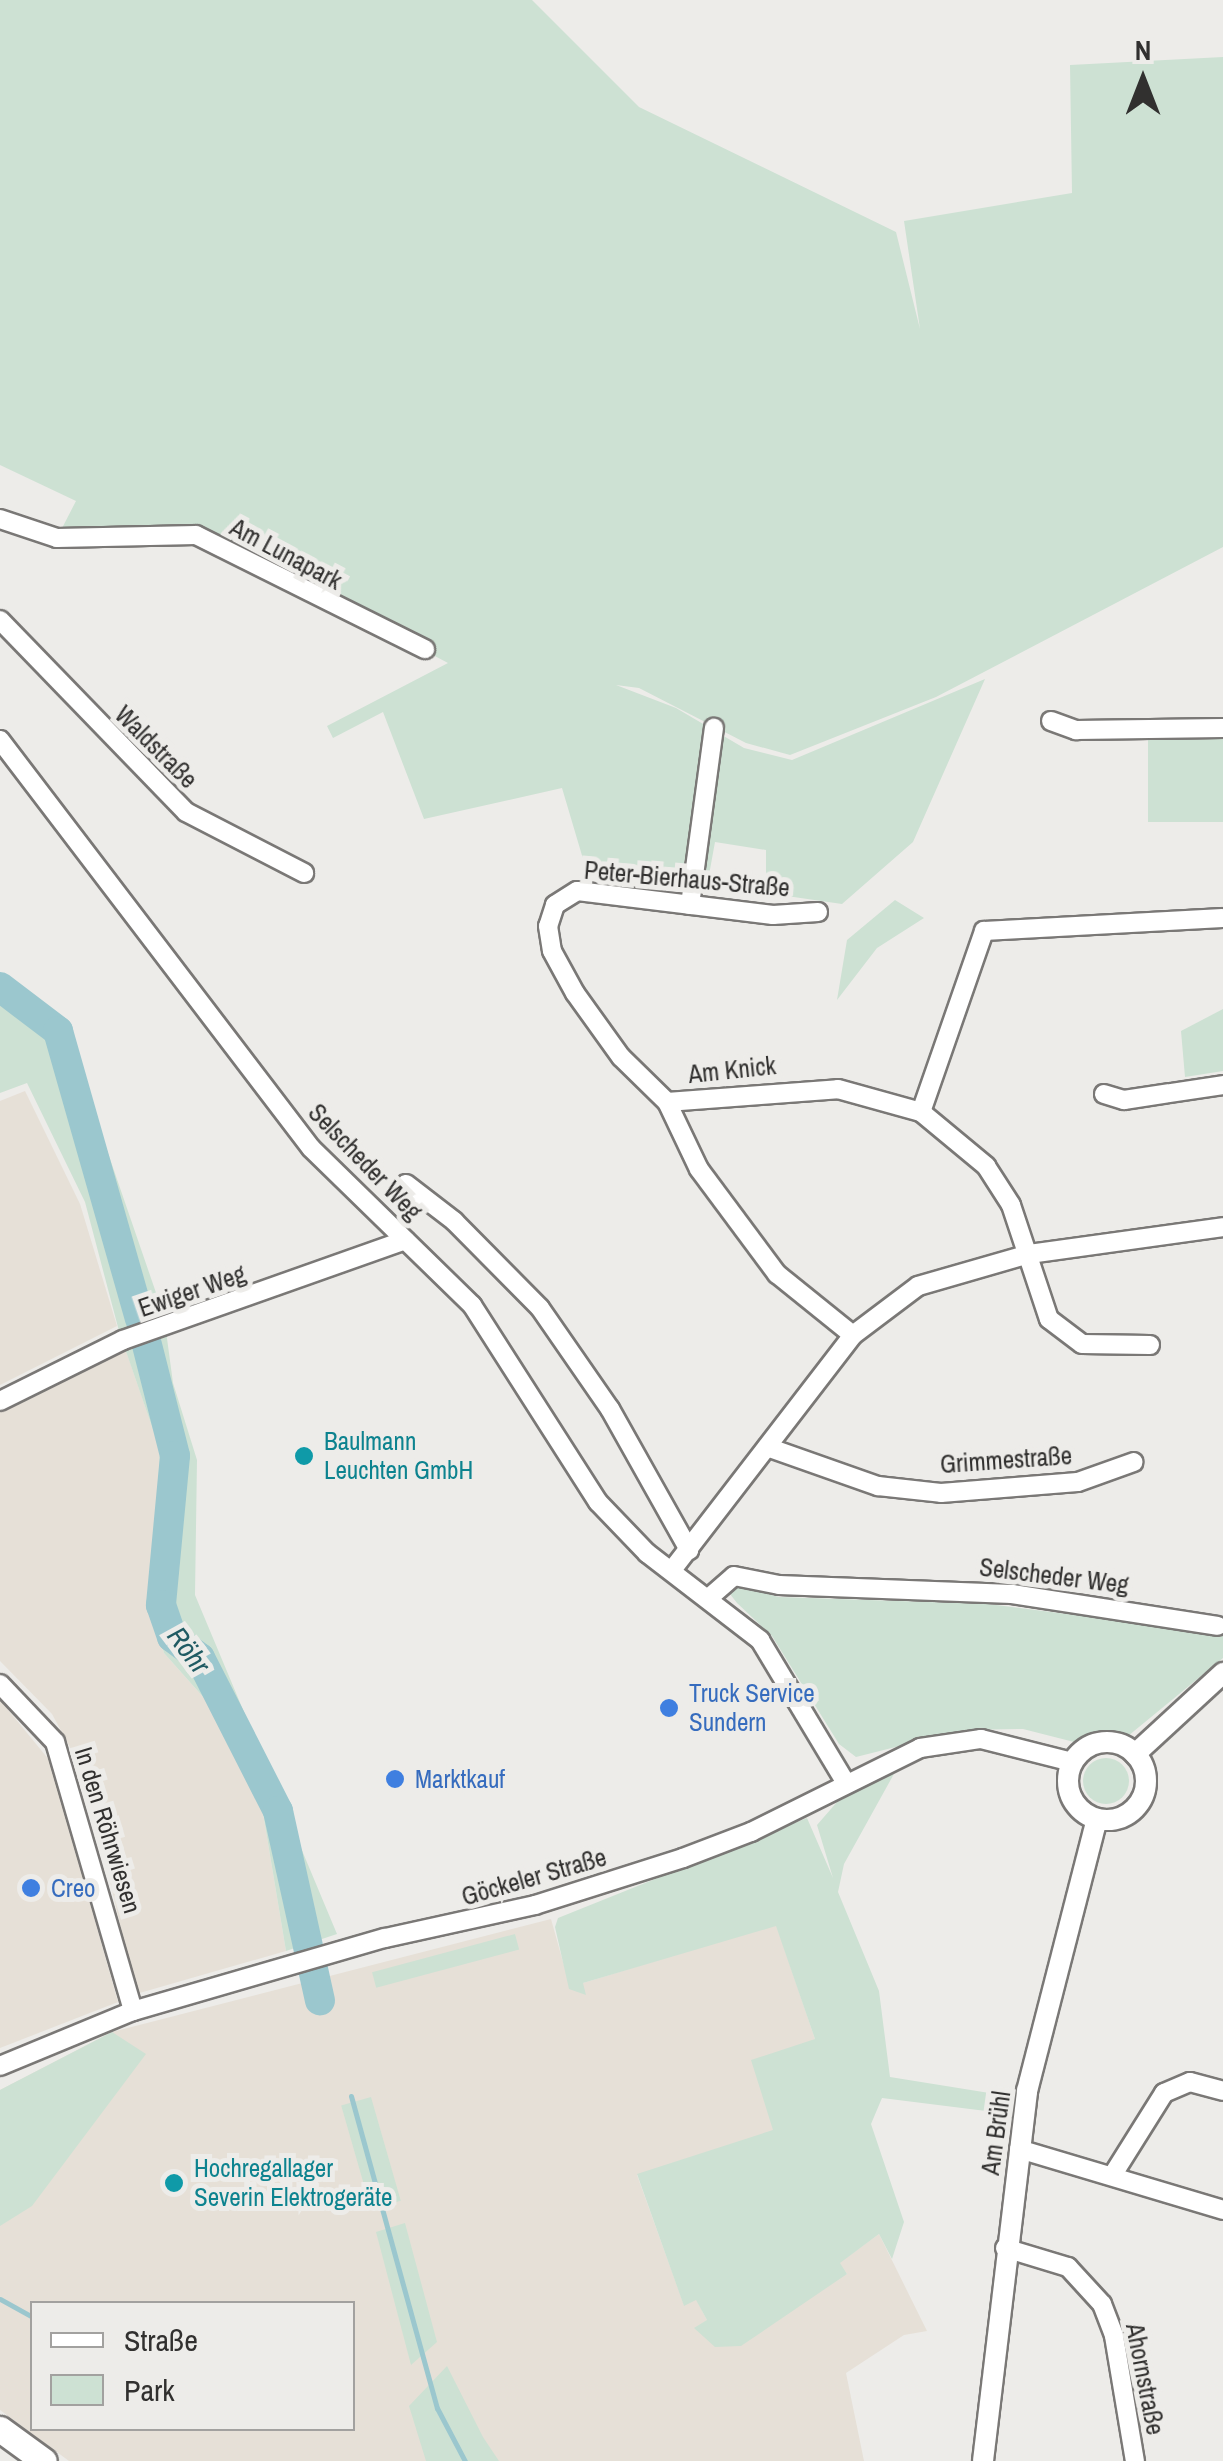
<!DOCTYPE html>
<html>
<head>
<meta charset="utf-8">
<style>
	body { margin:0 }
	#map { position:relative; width:1223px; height:2461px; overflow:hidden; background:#edece9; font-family:"Archivo Narrow",sans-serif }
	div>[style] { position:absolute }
	.built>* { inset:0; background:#e6e0d7 }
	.green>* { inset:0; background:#cde1d3; transform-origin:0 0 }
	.round { border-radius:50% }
	.stream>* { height:5px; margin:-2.5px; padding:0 2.5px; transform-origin:2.5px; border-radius:2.5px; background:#9bc7ce }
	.river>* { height:30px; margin:-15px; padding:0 15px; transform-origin:15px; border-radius:15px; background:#9bc7ce }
	.roads { filter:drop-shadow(2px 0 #7a7876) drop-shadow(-2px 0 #7a7876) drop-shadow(0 2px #7a7876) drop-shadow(0 -2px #7a7876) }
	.minor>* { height:18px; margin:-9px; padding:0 9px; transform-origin:9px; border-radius:9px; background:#fff }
	.tertiary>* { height:20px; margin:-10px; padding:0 10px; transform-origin:10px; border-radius:10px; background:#fff }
	.tertiary>.ring { margin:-10px; padding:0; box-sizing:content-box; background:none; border:20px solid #fff; border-radius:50% }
	.secondary>* { height:25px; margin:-12.5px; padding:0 12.5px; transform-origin:12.5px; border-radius:12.5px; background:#fff }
	.dots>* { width:28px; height:28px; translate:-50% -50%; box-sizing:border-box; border:5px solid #edece9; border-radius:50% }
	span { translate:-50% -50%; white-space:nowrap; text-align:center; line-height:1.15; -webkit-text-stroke:10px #edece9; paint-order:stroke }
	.street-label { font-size:25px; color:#31302f }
	.culture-label { font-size:25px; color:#0d838f }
	.left { translate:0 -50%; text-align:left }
	.shop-label { font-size:25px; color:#366cbe }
	.water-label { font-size:28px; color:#205b63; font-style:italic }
	.legend { position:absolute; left:30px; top:2301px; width:325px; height:130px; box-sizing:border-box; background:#edece9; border:2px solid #a2a19f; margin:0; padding:12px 18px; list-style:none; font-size:30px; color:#31302f }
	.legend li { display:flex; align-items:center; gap:20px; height:50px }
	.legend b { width:50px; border:2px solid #a2a19f }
	.north { position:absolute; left:1093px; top:30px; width:100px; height:100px; -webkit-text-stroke:8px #edece9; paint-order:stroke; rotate:0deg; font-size:28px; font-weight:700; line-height:40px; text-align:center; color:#31302f }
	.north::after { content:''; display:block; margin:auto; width:35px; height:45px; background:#31302f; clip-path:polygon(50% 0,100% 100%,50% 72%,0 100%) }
</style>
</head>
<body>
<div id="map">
	<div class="built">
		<i style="clip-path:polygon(25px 1091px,80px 1204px,117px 1326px,0 1385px,0 1101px)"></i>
		<i style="clip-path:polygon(125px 1348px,160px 1450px,151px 1606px,164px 1653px,237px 1735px,262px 1807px,286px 1951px,136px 1994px,86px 1777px,52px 1714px,0 1661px,0 1410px)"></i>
		<i style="clip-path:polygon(0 1700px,50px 1761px,118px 2002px,0 2048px)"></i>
		<i style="clip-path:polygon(evenodd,551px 1919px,570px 1987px,776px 1924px,815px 2039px,773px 2131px,637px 2175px,684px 2305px,696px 2299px,707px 2320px,847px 2274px,839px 2263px,879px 2234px,927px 2331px,904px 2335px,846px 2373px,864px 2461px,69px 2461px,0 2410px,0 2090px,112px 2032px,551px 1919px,32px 2304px,352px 2304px,352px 2428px,32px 2428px,32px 2304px)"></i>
	</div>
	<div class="green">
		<i style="clip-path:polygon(0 0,532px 0,639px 107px,896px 232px,920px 329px,904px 221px,1072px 193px,1070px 65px,1223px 57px,1223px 547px,936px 697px,790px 755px,746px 743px,639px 688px,616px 685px,676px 708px,744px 748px,792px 760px,985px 679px,913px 842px,842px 904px,766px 893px,766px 850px,715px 842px,707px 886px,586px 869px,562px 788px,424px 819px,383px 712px,333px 738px,327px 726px,448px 663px,201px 532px,59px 534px,76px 501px,0 465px)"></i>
		<i style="left:1223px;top:739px;width:83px;height:75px;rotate:90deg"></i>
		<i style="clip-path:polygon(895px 900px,924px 918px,877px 948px,837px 1000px,847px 940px)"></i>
		<i style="clip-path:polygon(0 972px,63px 1022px,164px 1316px,173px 1383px,197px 1460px,195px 1595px,337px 1934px,286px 1951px,262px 1807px,237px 1735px,164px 1653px,151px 1606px,160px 1450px,119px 1331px,85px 1202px,27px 1083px,0 1093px)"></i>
		<i style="clip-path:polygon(1223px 1009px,1223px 1071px,1185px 1077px,1181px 1031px)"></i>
		<i style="clip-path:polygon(738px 1586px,779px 1597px,988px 1604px,1176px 1628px,1223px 1636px,1223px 1658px,1128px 1736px,1078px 1743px,1023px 1729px,963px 1730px,856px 1757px,839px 1744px,772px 1636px,737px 1603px,730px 1594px)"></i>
		<i class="round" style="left:1083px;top:1758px;width:46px;height:46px"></i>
		<i style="clip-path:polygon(895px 1772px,844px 1864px,838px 1892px,879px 1991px,890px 2077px,1008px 2096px,1002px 2113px,882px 2098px,871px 2124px,904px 2222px,892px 2259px,879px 2234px,840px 2263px,847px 2274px,741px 2346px,715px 2347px,694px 2328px,707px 2320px,696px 2300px,684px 2306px,637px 2174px,773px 2130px,751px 2060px,815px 2039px,776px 1926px,583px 1983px,586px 1995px,569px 1989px,555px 1927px,558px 1918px,807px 1818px,833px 1878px,817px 1825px,837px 1802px)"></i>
		<i style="left:515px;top:1934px;width:16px;height:148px;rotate:75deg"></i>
		<i style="clip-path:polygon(112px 2032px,146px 2054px,32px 2206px,0 2226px,0 2090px)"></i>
		<i style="left:371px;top:2097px;width:108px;height:31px;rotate:74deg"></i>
		<i style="clip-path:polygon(405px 2223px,437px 2342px,411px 2365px,376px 2232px)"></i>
		<i style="clip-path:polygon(447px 2366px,483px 2437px,499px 2461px,426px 2461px,409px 2406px)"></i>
	</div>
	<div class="stream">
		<i style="left:351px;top:2096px;width:324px;rotate:74.6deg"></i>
		<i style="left:437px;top:2408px;width:60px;rotate:62.2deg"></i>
		<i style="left:0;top:2299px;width:37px;rotate:29deg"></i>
	</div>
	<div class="river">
		<i style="left:0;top:987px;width:73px;rotate:37.2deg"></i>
		<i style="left:58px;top:1031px;width:299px;rotate:74.1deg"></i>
		<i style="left:147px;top:1345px;width:114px;rotate:75.8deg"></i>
		<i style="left:175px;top:1456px;width:150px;rotate:95.4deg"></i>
		<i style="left:161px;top:1605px;width:34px;rotate:71deg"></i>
		<i style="left:172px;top:1637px;width:35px;rotate:37deg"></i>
		<i style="left:200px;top:1658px;width:172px;rotate:63deg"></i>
		<i style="left:278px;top:1811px;width:194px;rotate:77.5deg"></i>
	</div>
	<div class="roads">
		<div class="minor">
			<i style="left:0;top:519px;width:60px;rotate:18.4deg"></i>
			<i style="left:57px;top:538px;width:139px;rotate:-1.2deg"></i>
			<i style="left:196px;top:535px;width:256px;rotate:26.5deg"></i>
			<i style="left:0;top:620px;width:267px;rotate:45.9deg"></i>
			<i style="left:186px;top:812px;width:133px;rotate:27.3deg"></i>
			<i style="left:1051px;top:721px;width:27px;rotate:20deg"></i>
			<i style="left:1076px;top:730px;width:147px;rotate:-0.8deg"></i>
			<i style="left:0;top:740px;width:513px;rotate:52.68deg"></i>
			<i style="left:311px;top:1148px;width:225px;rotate:44.3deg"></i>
			<i style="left:472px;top:1305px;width:234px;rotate:57.4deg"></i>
			<i style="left:598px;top:1502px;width:71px;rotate:46.1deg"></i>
			<i style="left:647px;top:1553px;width:143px;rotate:37.6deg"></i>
			<i style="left:760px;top:1640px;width:167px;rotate:59deg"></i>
			<i style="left:690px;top:905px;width:179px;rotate:-82.3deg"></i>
			<i style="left:818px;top:912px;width:45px;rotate:176.2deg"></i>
			<i style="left:773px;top:915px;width:197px;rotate:-173deg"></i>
			<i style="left:577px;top:891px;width:26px;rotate:148deg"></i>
			<i style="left:555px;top:905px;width:22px;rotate:108deg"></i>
			<i style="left:548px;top:926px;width:25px;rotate:81deg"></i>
			<i style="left:552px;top:951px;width:48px;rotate:61.3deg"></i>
			<i style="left:575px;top:993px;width:79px;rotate:54.3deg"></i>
			<i style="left:621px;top:1057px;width:64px;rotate:44.4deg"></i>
			<i style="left:667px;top:1102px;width:74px;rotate:64.5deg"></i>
			<i style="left:699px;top:1169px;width:131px;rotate:53.4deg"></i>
			<i style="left:777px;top:1274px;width:97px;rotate:38.8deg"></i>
			<i style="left:1104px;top:1094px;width:21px;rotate:17deg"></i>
			<i style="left:1124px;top:1100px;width:100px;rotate:-8.6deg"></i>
			<i style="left:667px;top:1102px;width:171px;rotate:-4.3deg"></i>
			<i style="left:838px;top:1089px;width:86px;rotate:15.5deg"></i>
			<i style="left:921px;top:1112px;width:85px;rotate:39.7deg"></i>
			<i style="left:986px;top:1166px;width:46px;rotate:57.3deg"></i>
			<i style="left:1011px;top:1205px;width:120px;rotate:71.6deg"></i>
			<i style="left:1049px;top:1319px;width:41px;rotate:37.1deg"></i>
			<i style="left:1082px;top:1344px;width:68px;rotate:0.8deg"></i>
			<i style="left:921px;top:1112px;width:192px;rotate:-70.8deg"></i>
			<i style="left:984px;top:931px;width:239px;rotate:-3.1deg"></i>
			<i style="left:406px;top:1184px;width:61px;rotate:37.6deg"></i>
			<i style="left:454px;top:1221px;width:122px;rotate:45.3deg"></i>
			<i style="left:540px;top:1308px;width:123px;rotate:55.3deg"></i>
			<i style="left:610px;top:1409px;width:162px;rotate:60.7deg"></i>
			<i style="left:0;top:1401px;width:137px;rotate:-26.4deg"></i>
			<i style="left:123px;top:1340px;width:299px;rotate:-19.5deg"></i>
			<i style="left:767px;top:1447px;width:118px;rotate:19.4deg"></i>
			<i style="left:878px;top:1486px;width:63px;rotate:6.3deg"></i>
			<i style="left:941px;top:1493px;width:137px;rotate:-4.6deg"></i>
			<i style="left:1078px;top:1482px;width:59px;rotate:-19.7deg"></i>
			<i style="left:672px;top:1570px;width:297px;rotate:-52.4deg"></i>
			<i style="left:853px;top:1335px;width:81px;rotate:-37deg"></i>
			<i style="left:918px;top:1286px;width:116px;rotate:-16.1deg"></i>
			<i style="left:1029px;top:1254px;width:196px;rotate:-7.9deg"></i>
			<i style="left:711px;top:1596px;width:30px;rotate:-41deg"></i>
			<i style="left:734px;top:1576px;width:46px;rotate:11.3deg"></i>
			<i style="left:779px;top:1585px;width:233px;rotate:2.2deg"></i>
			<i style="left:1012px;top:1594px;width:208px;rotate:8.8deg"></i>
			<i style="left:0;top:1684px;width:80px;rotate:46.5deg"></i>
			<i style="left:55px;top:1742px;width:280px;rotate:73.8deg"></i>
			<i style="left:0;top:2066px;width:144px;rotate:-22.5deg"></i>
			<i style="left:133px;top:2011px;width:262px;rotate:-16.2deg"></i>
			<i style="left:385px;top:1938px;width:154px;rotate:-12.4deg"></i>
			<i style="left:535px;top:1905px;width:155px;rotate:-17.6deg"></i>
			<i style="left:683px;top:1858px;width:73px;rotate:-20.9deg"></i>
			<i style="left:751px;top:1832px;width:189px;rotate:-26.4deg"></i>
			<i style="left:920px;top:1748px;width:62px;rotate:-8.4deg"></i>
			<i style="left:981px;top:1739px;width:94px;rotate:14.2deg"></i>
			<i style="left:1019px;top:2149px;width:213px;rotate:16.6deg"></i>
			<i style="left:1112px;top:2176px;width:98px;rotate:-57.9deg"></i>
			<i style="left:1164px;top:2093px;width:28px;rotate:-23deg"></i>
			<i style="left:1190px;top:2082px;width:34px;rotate:15deg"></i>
			<i style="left:1005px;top:2248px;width:66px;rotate:16.8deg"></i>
			<i style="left:1068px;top:2267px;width:50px;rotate:47.4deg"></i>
			<i style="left:1102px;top:2304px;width:34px;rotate:69deg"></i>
			<i style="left:1114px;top:2336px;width:127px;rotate:80.5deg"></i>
		</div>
		<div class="tertiary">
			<i class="ring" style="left:1068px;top:1742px;width:58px;height:58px"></i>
			<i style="left:1135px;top:1754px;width:120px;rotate:-42.6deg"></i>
			<i style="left:983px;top:2461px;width:373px;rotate:-83.2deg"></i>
			<i style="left:1027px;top:2091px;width:281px;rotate:-75.6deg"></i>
		</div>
		<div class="secondary">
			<i style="left:0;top:2429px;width:54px;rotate:36deg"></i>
		</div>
	</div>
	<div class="dots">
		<i style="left:304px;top:1456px;background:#0f9aa8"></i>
		<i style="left:669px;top:1708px;background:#3f7fe0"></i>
		<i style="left:395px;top:1779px;background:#3f7fe0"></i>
		<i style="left:31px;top:1888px;background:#3f7fe0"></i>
		<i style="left:174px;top:2183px;background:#0f9aa8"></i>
	</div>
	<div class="street-label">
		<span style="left:286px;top:554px;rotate:28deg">Am Lunapark</span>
		<span style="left:156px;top:747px;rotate:45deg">Waldstraße</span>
		<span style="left:687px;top:879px;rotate:5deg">Peter-Bierhaus-Straße</span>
		<span style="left:732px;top:1070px;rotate:-6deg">Am Knick</span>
		<span style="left:365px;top:1162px;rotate:46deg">Selscheder Weg</span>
		<span style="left:192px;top:1291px;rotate:-19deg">Ewiger Weg</span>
		<span style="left:1006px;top:1460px;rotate:-4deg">Grimmestraße</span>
		<span style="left:1054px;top:1576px;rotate:7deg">Selscheder Weg</span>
		<span style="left:108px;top:1830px;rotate:73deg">In den Röhrwiesen</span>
		<span style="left:534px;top:1877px;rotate:-16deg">Göckeler Straße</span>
		<span style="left:996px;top:2133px;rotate:-82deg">Am Brühl</span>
		<span style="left:1145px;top:2379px;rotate:79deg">Ahornstraße</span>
	</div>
	<div class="culture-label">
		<span class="left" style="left:324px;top:1456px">Baulmann<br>Leuchten GmbH</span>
		<span class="left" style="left:194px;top:2183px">Hochregallager<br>Severin Elektrogeräte</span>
	</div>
	<div class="shop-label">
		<span class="left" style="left:689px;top:1708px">Truck Service<br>Sundern</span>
		<span class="left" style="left:415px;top:1779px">Marktkauf</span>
		<span class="left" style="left:51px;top:1888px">Creo</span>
	</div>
	<div class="water-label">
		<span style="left:189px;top:1650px;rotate:53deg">Röhr</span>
	</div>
	<ul class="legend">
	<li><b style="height:12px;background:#fff"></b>Straße</li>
	<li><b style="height:28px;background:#cde1d3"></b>Park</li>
	</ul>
	<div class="north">N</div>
</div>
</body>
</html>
